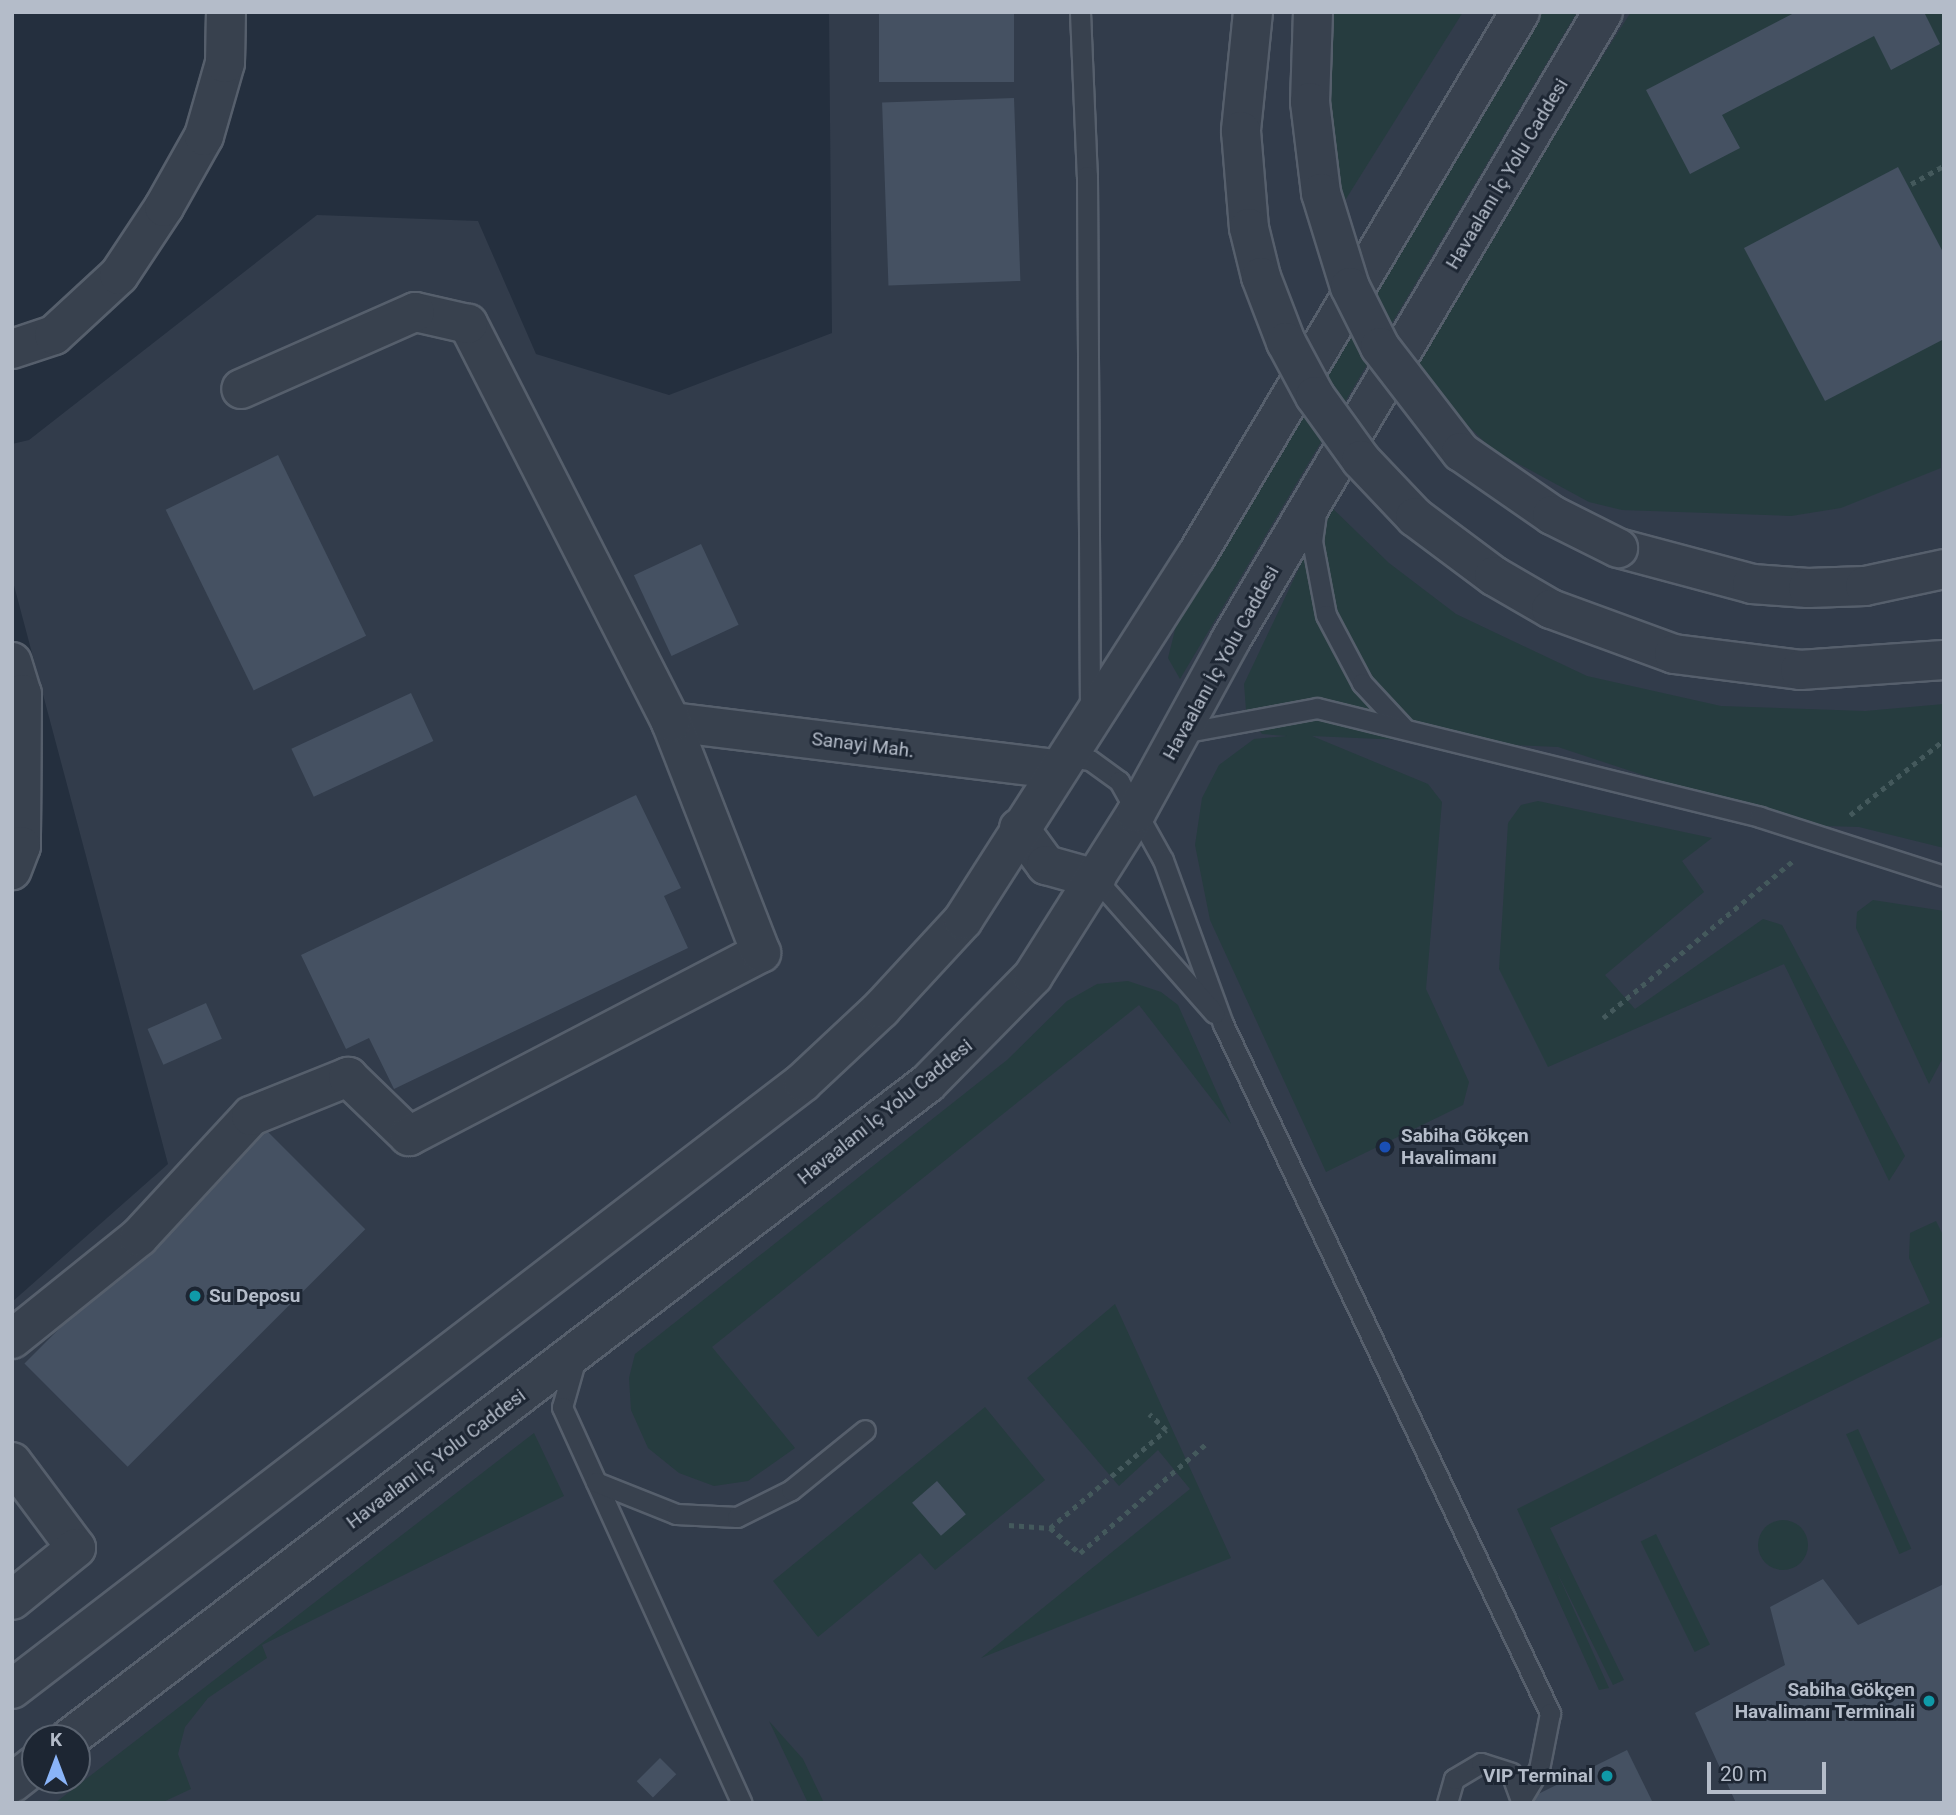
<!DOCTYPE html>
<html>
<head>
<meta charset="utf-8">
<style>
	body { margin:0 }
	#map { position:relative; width:1956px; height:1815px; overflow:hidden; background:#242f3e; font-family:Roboto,sans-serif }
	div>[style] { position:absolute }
	.airport>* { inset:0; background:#323c4b }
	.green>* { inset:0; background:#263c3f; transform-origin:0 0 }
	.round { border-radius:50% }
	.building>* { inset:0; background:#455162; transform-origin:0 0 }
	.path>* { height:4.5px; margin-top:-2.25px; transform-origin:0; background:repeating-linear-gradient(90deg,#44595c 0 5px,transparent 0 10px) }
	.roads { filter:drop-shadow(2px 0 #565f6c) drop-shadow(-2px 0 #565f6c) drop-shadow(0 2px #565f6c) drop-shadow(0 -2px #565f6c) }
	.service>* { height:19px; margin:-9.5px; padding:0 9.5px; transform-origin:9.5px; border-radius:9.5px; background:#38414e }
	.minor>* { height:38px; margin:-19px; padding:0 19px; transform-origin:19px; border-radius:19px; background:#38414e }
	.bridges { filter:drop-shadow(2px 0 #565f6c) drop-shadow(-2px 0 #565f6c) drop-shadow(0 2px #565f6c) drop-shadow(0 -2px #565f6c) }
	.minor-bridge>* { height:38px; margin:-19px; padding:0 19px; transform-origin:19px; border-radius:19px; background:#38414e }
	.dots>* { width:19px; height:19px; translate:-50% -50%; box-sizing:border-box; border:4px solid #1d2633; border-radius:50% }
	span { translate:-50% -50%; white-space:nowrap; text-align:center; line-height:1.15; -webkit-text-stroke:6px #1d2633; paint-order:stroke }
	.street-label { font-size:19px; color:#b4bcc9 }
	.poi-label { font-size:19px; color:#b4bcc9; font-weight:700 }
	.left { translate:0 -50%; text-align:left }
	.right { translate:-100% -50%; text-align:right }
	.frame { position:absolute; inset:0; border:14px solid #b4bcc9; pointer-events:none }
	.north { position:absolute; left:21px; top:1724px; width:70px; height:70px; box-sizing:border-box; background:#1d2633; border:2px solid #59626f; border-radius:50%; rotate:0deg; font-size:19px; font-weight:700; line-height:28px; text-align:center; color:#b4bcc9 }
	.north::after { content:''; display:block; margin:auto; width:24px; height:32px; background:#8ab4f8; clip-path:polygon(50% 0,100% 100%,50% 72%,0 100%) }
	.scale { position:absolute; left:1707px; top:1762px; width:119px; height:32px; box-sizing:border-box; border:4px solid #b4bcc9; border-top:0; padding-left:9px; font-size:21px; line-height:24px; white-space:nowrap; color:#b4bcc9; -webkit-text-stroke:5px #1d2633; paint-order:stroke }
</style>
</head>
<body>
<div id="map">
	<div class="airport">
		<i style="clip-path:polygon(evenodd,829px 12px,1944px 12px,1944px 1803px,12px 1803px,12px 1302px,168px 1164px,12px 578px,12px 444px,29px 440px,317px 215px,478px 221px,536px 354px,669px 395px,832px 333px,829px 12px,35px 1738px,77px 1738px,77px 1780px,35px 1780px,35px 1738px)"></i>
	</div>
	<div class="green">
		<i style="clip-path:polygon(1323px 12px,1463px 12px,1334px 218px)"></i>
		<i style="clip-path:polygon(1542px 12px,1577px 12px,1180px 679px,1168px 658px,1176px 626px)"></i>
		<i style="clip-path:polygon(1631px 12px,1944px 12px,1941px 468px,1841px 508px,1791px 516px,1622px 510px,1589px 502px,1493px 450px,1405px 365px)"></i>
		<i style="clip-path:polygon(1329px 505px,1389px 563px,1456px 614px,1587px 676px,1721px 706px,1865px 711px,1944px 704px,1944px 848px,1859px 827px,1794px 825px,1558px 747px,1312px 736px,1428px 784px,1442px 802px,1426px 989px,1469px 1082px,1463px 1105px,1326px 1172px,1210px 920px,1195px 845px,1202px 798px,1219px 765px,1254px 739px,1287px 736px,1262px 734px,1246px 710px,1244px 684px)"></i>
		<i style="clip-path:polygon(1538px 801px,1712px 838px,1682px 861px,1704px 892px,1605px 975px,1635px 1009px,1763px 919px,1782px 925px,1905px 1156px,1889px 1181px,1784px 964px,1548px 1067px,1499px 969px,1508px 823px,1521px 805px)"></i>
		<i style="clip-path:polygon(1873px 900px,1944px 911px,1944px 1056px,1929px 1084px,1856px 928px,1857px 912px)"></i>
		<i style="clip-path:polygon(1128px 981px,1161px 992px,1178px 1005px,1231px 1124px,1139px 1005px,712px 1347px,795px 1448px,748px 1481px,714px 1486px,679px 1473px,648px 1448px,631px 1410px,629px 1378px,635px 1354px,1007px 1060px,1067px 1001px,1097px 984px)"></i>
		<i style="clip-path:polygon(1936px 1221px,1944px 1237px,1944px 1336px,1550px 1528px,1624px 1680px,1613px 1685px,1556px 1570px,1609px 1688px,1599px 1690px,1517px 1509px,1930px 1303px,1909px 1258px,1910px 1233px)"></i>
		<i style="clip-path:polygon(1115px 1304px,1231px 1558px,981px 1658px,1190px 1489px,1158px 1450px,1119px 1486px,1027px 1378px)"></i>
		<i style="clip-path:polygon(985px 1407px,1045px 1480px,935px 1570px,920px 1553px,818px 1637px,773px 1581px)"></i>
		<i style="left:1858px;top:1429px;width:131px;height:13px;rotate:66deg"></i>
		<i style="clip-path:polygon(534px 1433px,564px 1496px,262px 1645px,267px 1658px,208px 1698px,185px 1727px,178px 1754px,191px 1789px,161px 1803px,55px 1803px)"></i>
		<i class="round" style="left:1758px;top:1520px;width:50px;height:50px"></i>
		<i style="left:1656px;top:1534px;width:123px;height:17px;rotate:64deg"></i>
		<i style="clip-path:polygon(769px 1721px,803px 1759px,824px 1803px,808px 1803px)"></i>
	</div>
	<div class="building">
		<i style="left:879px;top:12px;width:135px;height:70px"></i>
		<i style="clip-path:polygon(1796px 12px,1924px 12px,1940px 44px,1891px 70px,1874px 36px,1722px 115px,1740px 148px,1690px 174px,1646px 90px)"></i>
		<i style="left:1014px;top:98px;width:183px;height:132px;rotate:88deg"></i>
		<i style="clip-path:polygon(1898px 167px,1944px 254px,1944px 339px,1825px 401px,1744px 248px)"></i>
		<i style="left:278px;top:455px;width:201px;height:125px;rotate:64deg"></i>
		<i style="left:701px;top:544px;width:89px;height:74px;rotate:65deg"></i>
		<i style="left:411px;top:693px;width:53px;height:132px;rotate:65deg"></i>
		<i style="clip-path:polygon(636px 795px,681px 888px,664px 896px,688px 948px,394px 1089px,369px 1038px,346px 1049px,301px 955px)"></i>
		<i style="left:206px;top:1003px;width:39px;height:64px;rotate:66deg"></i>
		<i style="left:262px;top:1126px;width:146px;height:336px;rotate:45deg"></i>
		<i style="left:937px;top:1481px;width:44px;height:33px;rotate:49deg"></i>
		<i style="clip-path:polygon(1823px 1579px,1858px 1625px,1944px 1584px,1944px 1803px,1736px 1803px,1695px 1713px,1785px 1665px,1770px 1607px)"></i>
		<i style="clip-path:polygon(1627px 1750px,1653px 1803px,1520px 1803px)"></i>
		<i style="left:660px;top:1758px;width:23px;height:33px;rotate:45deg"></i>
	</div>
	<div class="path">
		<i style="left:1911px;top:184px;width:38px;rotate:-29deg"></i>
		<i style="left:1850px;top:815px;width:120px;rotate:-38.6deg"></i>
		<i style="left:1603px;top:1018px;width:248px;rotate:-39.6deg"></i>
		<i style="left:1009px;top:1525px;width:41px;rotate:4.2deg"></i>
		<i style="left:1050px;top:1528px;width:39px;rotate:40deg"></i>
		<i style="left:1080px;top:1553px;width:167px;rotate:-40.9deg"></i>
		<i style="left:1050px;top:1528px;width:152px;rotate:-40.2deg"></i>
		<i style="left:1166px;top:1430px;width:23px;rotate:-137deg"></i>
	</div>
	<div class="roads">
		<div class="service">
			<i style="left:1080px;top:12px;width:164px;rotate:87.6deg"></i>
			<i style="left:1087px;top:176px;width:535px;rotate:89.68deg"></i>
			<i style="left:1316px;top:513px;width:28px;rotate:98deg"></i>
			<i style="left:1312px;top:541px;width:75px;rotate:79.3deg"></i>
			<i style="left:1326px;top:615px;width:77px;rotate:62.1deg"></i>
			<i style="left:1362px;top:683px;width:60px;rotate:47deg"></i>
			<i style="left:1182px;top:733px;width:137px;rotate:-10.5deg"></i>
			<i style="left:1317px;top:708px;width:456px;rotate:13.8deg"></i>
			<i style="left:1760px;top:817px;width:193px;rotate:17.8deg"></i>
			<i style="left:1064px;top:756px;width:26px;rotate:9deg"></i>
			<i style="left:1090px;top:760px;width:36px;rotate:36deg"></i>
			<i style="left:1119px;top:781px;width:90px;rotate:60.9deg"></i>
			<i style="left:1163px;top:860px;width:175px;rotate:69.9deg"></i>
			<i style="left:1223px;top:1024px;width:763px;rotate:64.61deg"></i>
			<i style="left:1550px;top:1713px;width:57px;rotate:101.1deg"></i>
			<i style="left:1539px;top:1769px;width:31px;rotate:121deg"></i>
			<i style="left:1096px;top:879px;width:179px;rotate:48.6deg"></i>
			<i style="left:576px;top:1358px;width:51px;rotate:105.9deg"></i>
			<i style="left:562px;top:1407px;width:435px;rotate:65.6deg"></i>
			<i style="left:596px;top:1482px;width:86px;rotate:21.8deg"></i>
			<i style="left:676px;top:1514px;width:61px;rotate:2.8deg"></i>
			<i style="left:737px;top:1517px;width:60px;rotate:-26.6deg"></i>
			<i style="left:791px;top:1490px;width:95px;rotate:-39deg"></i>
			<i style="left:1447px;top:1803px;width:25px;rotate:-74deg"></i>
			<i style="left:1454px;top:1779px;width:31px;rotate:-31deg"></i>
			<i style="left:1481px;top:1763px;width:32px;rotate:18deg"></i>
			<i style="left:1511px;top:1773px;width:32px;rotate:70deg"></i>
		</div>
		<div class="minor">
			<i style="left:12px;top:349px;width:44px;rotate:-18.4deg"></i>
			<i style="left:54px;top:335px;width:88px;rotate:-42.7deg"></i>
			<i style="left:119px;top:275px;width:82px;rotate:-56.5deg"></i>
			<i style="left:164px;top:207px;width:81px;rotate:-60.6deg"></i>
			<i style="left:204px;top:136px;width:76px;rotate:-74deg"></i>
			<i style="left:225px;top:63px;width:51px;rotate:-88.9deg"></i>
			<i style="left:1618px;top:548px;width:139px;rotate:15deg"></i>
			<i style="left:1752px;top:584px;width:56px;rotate:4.1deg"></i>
			<i style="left:1808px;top:588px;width:57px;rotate:-2deg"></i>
			<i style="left:1865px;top:586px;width:81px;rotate:-12.1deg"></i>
			<i style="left:12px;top:662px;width:34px;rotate:73deg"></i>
			<i style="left:22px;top:694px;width:152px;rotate:90.4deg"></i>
			<i style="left:21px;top:846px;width:26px;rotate:111deg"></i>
			<i style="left:671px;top:722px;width:387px;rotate:7deg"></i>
			<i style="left:1019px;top:828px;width:46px;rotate:53.9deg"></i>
			<i style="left:1046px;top:865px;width:52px;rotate:15.6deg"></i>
			<i style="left:12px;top:1339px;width:163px;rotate:-38.8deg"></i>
			<i style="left:139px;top:1237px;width:165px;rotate:-47.2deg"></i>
			<i style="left:251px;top:1116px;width:105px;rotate:-21.9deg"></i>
			<i style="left:348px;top:1077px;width:85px;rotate:44deg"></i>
			<i style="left:409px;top:1136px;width:397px;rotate:-27.5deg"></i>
			<i style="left:761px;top:953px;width:248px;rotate:-111.3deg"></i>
			<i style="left:671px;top:722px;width:447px;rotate:-117deg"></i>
			<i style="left:468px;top:324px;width:54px;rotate:-167.2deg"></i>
			<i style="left:415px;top:312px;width:190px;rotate:156.1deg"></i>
			<i style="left:12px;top:1462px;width:107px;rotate:53.3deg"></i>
			<i style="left:76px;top:1548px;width:82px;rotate:140.9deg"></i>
			<i style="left:12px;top:1689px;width:997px;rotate:-37.5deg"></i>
			<i style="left:803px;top:1082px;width:107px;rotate:-43.1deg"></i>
			<i style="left:881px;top:1009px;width:121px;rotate:-47.3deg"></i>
			<i style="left:963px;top:920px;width:432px;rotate:-57.4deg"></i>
			<i style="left:1196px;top:556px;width:633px;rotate:-59.22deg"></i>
			<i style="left:70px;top:1738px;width:1079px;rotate:-37.36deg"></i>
			<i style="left:928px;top:1083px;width:150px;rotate:-45.5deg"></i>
			<i style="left:1033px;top:976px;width:193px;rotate:-57.7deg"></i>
			<i style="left:1136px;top:813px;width:196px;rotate:-61.3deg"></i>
			<i style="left:1230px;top:641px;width:731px;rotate:-59.33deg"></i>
			<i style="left:12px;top:1783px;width:29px;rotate:-38deg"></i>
		</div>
	</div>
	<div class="bridges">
		<div class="minor-bridge">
			<i style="left:1253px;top:12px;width:120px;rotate:95.8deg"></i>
			<i style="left:1241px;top:131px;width:97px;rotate:85.3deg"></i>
			<i style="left:1249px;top:228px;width:50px;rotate:76.2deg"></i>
			<i style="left:1261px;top:277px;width:70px;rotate:69deg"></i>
			<i style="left:1286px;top:342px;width:61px;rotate:61.8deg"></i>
			<i style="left:1315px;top:396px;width:79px;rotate:54.3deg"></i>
			<i style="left:1361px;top:460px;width:79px;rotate:46.5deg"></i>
			<i style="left:1415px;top:517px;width:99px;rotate:36.8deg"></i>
			<i style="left:1494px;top:576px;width:66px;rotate:30.1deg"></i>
			<i style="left:1551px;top:609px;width:131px;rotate:20.1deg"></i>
			<i style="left:1674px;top:654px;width:127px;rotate:7.2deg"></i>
			<i style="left:1800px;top:670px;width:144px;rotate:-4deg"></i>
			<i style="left:1313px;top:12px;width:90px;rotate:91.9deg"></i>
			<i style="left:1310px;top:102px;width:92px;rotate:83.1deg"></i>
			<i style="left:1321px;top:193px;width:98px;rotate:72.9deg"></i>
			<i style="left:1350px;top:287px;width:67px;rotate:63.4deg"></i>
			<i style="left:1380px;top:347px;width:133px;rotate:52.4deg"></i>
			<i style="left:1461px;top:452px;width:111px;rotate:34.7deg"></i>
			<i style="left:1552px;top:515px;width:74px;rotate:26.6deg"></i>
		</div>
	</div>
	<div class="dots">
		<i style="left:1385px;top:1147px;background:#1a4fb4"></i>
		<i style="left:195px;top:1296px;background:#0f9aa8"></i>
		<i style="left:1929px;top:1701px;background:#0f9aa8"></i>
		<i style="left:1607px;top:1776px;background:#0f9aa8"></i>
	</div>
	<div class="street-label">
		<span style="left:1507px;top:174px;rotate:-59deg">Havaalanı İç Yolu Caddesi</span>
		<span style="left:1221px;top:663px;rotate:-61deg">Havaalanı İç Yolu Caddesi</span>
		<span style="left:863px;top:745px;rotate:7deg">Sanayi Mah.</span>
		<span style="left:885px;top:1112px;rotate:-39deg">Havaalanı İç Yolu Caddesi</span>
		<span style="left:436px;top:1459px;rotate:-37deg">Havaalanı İç Yolu Caddesi</span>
	</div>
	<div class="poi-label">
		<span class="left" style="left:1401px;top:1147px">Sabiha Gökçen<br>Havalimanı</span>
		<span class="left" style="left:209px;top:1296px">Su Deposu</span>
		<span class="right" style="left:1915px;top:1701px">Sabiha Gökçen<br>Havalimanı Terminali</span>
		<span class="right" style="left:1593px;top:1776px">VIP Terminal</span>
	</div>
	<div class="frame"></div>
	<div class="north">K</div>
	<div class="scale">20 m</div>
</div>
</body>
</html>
